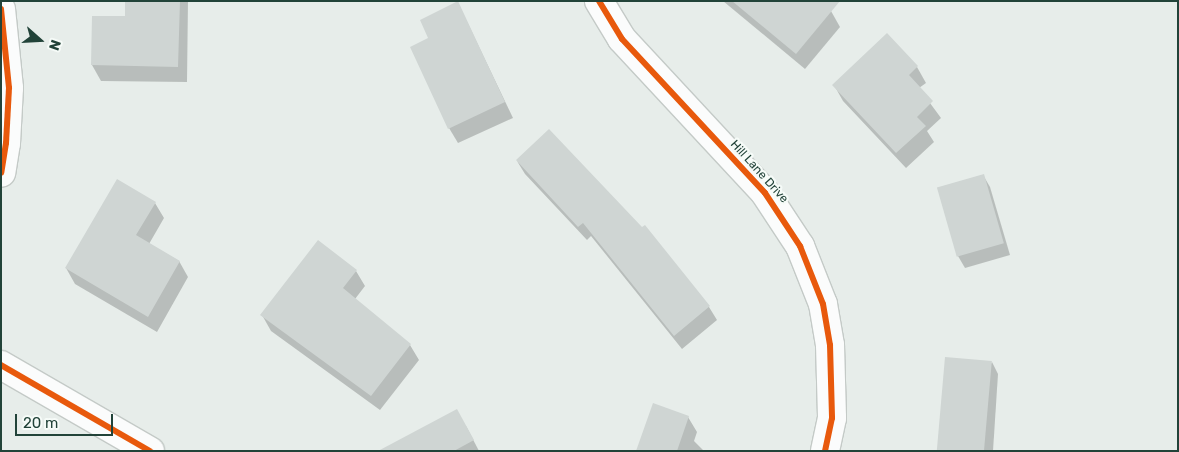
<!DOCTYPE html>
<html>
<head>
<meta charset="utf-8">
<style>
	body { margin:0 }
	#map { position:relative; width:1179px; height:452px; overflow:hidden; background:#e7edea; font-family:Rubik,sans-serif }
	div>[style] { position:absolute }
	.shadow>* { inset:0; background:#0003 }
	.building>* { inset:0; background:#cfd5d3; transform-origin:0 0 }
	.roads { filter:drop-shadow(1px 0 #c4cac7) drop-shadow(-1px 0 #c4cac7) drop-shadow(0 1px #c4cac7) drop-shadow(0 -1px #c4cac7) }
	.minor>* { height:28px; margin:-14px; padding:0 14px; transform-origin:14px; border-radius:14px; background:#fbfcfc }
	.cycleway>* { height:6px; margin:-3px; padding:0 3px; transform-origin:3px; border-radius:3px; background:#e8590c }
	span { translate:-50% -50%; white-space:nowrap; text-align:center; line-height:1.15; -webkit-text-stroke:4.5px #f6fbf8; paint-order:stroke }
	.street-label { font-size:12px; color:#224339 }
	.frame { position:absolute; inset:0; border:2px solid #224339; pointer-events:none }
	.north { position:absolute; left:15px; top:15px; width:50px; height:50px; -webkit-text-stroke:4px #f6fbf8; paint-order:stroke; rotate:109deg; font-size:14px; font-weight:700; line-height:20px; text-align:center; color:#224339 }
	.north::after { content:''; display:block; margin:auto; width:18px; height:22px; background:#224339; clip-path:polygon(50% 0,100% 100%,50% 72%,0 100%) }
	.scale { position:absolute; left:15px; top:414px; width:98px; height:22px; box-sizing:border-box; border:2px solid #224339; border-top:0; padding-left:6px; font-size:15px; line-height:18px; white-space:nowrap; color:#224339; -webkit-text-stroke:4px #f6fbf8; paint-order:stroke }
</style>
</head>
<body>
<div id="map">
	<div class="shadow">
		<i style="clip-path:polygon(127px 1px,188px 1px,187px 82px,101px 81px,92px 65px,126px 18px)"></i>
		<i style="clip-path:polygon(723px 1px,819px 1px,831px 11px,840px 27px,805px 69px)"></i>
		<i style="clip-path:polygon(458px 3px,513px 118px,458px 143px,449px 128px,430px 39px)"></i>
		<i style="clip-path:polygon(917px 67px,926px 83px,919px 88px,941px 118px,927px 131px,934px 142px,906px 168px,843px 101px,834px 85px)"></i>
		<i style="clip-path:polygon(517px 161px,709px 307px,717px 320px,682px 349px,591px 236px,587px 240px,525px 174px)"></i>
		<i style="clip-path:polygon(983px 175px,990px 187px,1010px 255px,965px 268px,958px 256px,939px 188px)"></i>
		<i style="clip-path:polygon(155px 203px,164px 218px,149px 244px,179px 261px,188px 277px,157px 332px,75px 284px,66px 268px)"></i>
		<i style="clip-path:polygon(356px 271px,365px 286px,355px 299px,410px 345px,419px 360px,380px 410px,271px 331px,262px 315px)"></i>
		<i style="clip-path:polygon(992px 362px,998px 374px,993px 451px,940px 451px)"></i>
		<i style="clip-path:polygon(688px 417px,697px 432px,694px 441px,704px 451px,637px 451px)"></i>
		<i style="clip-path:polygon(466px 426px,479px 451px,403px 451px)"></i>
	</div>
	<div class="building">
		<i style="clip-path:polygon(125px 1px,180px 1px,178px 67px,91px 65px,92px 16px,125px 16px)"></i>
		<i style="clip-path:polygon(458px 1px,505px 102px,448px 129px,410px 47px,428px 38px,420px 20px)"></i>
		<i style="clip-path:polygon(732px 1px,840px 1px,796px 54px)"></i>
		<i style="clip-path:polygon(887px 33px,918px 66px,909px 75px,933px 101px,917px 117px,926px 126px,896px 153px,832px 85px)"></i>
		<i style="clip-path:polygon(549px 129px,642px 227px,645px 225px,710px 306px,674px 336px,583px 223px,578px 227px,516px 160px)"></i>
		<i style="left:984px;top:174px;width:72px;height:49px;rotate:74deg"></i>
		<i style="clip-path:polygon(117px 179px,156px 202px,136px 235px,180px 261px,148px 317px,65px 268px)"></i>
		<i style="clip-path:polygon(318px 240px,357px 270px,343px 288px,411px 344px,371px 396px,260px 315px)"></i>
		<i style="left:945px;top:357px;width:47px;height:94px;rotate:5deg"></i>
		<i style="clip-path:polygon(653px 403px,689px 416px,677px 451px,636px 451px)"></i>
		<i style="clip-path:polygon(457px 409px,474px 440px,454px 451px,378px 451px)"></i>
	</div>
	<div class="roads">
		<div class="minor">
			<i style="left:599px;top:1px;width:44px;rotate:58.8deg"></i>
			<i style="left:622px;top:39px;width:210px;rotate:47.1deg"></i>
			<i style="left:765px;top:193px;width:64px;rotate:56.6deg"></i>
			<i style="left:800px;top:246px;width:62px;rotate:68.4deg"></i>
			<i style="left:823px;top:304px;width:42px;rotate:80.3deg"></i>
			<i style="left:830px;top:345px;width:73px;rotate:88.4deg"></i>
			<i style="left:832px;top:418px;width:34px;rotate:102deg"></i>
			<i style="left:1px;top:9px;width:79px;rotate:84.2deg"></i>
			<i style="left:9px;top:88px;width:55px;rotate:93.1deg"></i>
			<i style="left:6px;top:143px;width:30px;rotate:99deg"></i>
			<i style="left:1px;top:365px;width:172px;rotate:30deg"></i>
		</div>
	</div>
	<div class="cycleway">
		<i style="left:599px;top:1px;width:44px;rotate:58.8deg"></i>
		<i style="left:622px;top:39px;width:210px;rotate:47.1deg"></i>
		<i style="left:765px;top:193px;width:64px;rotate:56.6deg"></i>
		<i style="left:800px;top:246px;width:62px;rotate:68.4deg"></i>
		<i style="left:823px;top:304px;width:42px;rotate:80.3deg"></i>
		<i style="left:830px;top:345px;width:73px;rotate:88.4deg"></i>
		<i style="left:832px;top:418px;width:34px;rotate:102deg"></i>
		<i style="left:1px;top:9px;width:79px;rotate:84.2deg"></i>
		<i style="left:9px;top:88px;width:55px;rotate:93.1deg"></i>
		<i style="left:6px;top:143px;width:30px;rotate:99deg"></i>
		<i style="left:1px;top:365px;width:172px;rotate:30deg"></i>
	</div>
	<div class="street-label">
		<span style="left:759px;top:172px;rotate:48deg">Hill Lane Drive</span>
	</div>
	<div class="frame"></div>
	<div class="north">N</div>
	<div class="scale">20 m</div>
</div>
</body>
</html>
